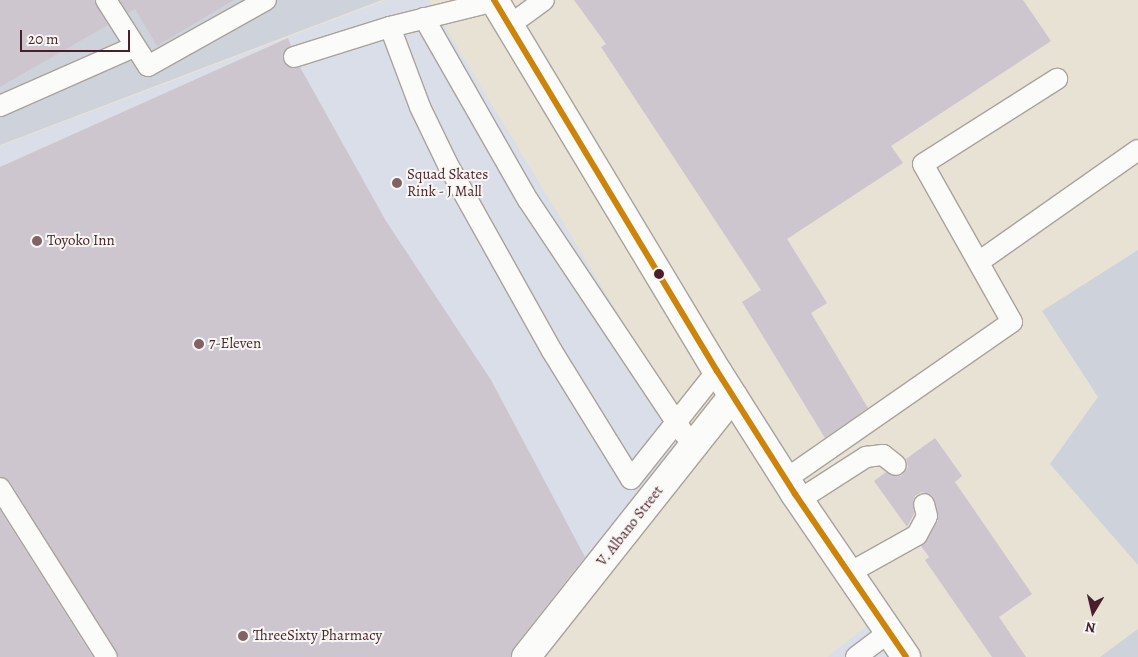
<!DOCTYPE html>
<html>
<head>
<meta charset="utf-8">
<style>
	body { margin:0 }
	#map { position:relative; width:1138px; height:657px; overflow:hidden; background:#e7e2d4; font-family:Alegreya,serif }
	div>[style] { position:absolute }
	.built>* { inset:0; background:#dadee8 }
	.industrial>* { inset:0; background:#ced2da }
	.building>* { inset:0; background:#cec6ce }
	.roads { filter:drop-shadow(1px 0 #aaa29c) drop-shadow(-1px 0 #aaa29c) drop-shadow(0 1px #aaa29c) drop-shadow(0 -1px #aaa29c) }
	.lane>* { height:20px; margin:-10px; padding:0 10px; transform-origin:10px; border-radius:10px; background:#fbfbf9 }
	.secondary>* { height:28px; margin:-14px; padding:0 14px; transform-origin:14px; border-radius:14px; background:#fbfbf9 }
	.bus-1>* { height:6px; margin:-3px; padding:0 3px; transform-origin:3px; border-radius:3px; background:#cc840b }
	.dots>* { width:14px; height:14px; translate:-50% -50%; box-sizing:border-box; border:2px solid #f6f6f2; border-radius:50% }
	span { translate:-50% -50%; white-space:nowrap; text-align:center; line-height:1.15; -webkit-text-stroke:4px #f6f6f2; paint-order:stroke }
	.poi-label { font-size:15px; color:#4a1f2b }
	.left { translate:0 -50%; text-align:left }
	.street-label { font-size:15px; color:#4a1f2b }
	.north { position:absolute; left:1068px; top:587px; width:50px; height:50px; -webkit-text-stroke:4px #f6f6f2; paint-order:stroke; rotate:189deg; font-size:14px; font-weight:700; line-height:20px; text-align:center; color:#4a1f2b }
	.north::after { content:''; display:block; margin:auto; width:18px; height:22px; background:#4a1f2b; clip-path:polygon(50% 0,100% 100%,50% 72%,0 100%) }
	.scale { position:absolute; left:20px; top:30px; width:110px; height:22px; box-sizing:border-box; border:2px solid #4a1f2b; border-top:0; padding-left:6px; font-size:15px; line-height:18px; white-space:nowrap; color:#4a1f2b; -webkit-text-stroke:4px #f6f6f2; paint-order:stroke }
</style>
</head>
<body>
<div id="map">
	<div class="built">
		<i style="clip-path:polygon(386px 0,429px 0,690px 433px,513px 657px,0 657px,0 146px)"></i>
		<i style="clip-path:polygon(868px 625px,890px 657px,827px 657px)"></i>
	</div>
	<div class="industrial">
		<i style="clip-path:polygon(0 0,382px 0,0 145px)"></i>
		<i style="clip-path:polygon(1138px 250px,1138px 565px,1050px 464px,1098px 397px,1042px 311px)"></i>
		<i style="clip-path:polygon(1138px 629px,1138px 657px,1100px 657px)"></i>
	</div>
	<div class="building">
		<i style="clip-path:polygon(0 0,94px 0,108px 25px,0 87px)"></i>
		<i style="clip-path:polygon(120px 0,234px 0,157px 46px,135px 9px,128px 13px)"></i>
		<i style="clip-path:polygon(574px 0,1023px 0,1051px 41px,891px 146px,903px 163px,787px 239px,827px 303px,811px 313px,868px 408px,825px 438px,742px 302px,761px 290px,601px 47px,606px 44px)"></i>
		<i style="clip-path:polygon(288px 38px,291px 46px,283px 54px,283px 61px,291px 68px,300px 67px,386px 221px,491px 380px,585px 557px,514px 647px,511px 657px,119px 657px,10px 482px,0 476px,0 167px)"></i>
		<i style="clip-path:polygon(935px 438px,962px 476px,955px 482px,1032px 594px,999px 617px,1026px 657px,992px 657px,925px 560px,929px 557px,921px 546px,938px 521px,933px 496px,922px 492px,915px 496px,913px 501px,914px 514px,907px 527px,874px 481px,886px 472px,901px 476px,908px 467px,906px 459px)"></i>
		<i style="clip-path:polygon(0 510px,93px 657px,0 657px)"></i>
	</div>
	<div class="roads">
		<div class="lane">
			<i style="left:106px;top:0;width:78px;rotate:57.5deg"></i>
			<i style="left:148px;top:66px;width:135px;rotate:-29.2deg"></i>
			<i style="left:424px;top:18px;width:210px;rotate:60.3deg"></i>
			<i style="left:528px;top:200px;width:281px;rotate:56.3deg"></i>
			<i style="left:510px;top:25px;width:42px;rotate:-36.3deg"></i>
			<i style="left:390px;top:27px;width:85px;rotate:69.4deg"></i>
			<i style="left:420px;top:107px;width:64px;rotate:64.2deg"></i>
			<i style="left:448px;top:165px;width:213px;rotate:60.8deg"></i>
			<i style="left:552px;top:351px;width:150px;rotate:58.3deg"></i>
			<i style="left:631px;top:479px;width:138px;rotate:-51.5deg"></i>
			<i style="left:294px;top:57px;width:101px;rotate:-17.4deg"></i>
			<i style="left:390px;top:27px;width:108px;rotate:-13.9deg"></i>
			<i style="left:0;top:106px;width:146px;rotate:-23.8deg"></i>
			<i style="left:980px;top:261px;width:193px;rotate:-35.1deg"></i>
			<i style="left:786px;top:479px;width:275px;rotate:-34.8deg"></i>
			<i style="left:1012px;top:322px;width:181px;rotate:-119.4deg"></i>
			<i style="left:923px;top:164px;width:159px;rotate:-32.4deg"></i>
			<i style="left:0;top:488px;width:200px;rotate:57.7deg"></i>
			<i style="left:799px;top:500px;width:80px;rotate:-32.7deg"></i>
			<i style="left:866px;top:457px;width:17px;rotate:-7deg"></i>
			<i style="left:883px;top:455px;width:16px;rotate:38deg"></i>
			<i style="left:849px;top:573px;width:78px;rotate:-29.2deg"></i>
			<i style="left:917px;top:535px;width:21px;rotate:-62deg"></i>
			<i style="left:927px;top:516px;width:12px;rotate:-104deg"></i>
			<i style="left:856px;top:657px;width:41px;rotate:-37.1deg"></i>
		</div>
		<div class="secondary">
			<i style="left:494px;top:0;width:433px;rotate:59deg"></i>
			<i style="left:717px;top:371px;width:146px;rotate:57.6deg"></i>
			<i style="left:795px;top:494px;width:197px;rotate:55.7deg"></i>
			<i style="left:526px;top:657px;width:333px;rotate:-51.6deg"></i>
		</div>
	</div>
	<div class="bus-1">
		<i style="left:494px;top:0;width:433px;rotate:59deg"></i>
		<i style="left:717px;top:371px;width:146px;rotate:57.6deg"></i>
		<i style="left:795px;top:494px;width:197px;rotate:55.7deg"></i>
	</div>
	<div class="dots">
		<i style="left:397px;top:183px;background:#816366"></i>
		<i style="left:37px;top:241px;background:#816366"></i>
		<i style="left:659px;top:274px;background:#4a1f2b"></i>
		<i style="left:199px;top:344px;background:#816366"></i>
		<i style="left:243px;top:636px;background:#816366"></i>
	</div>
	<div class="poi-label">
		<span class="left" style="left:407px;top:183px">Squad Skates<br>Rink - J Mall</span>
		<span class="left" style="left:47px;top:241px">Toyoko Inn</span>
		<span class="left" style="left:209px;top:344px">7-Eleven</span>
		<span class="left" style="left:253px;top:636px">ThreeSixty Pharmacy</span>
	</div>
	<div class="street-label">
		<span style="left:630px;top:526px;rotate:-52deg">V. Albano Street</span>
	</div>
	<div class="north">N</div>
	<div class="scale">20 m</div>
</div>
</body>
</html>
